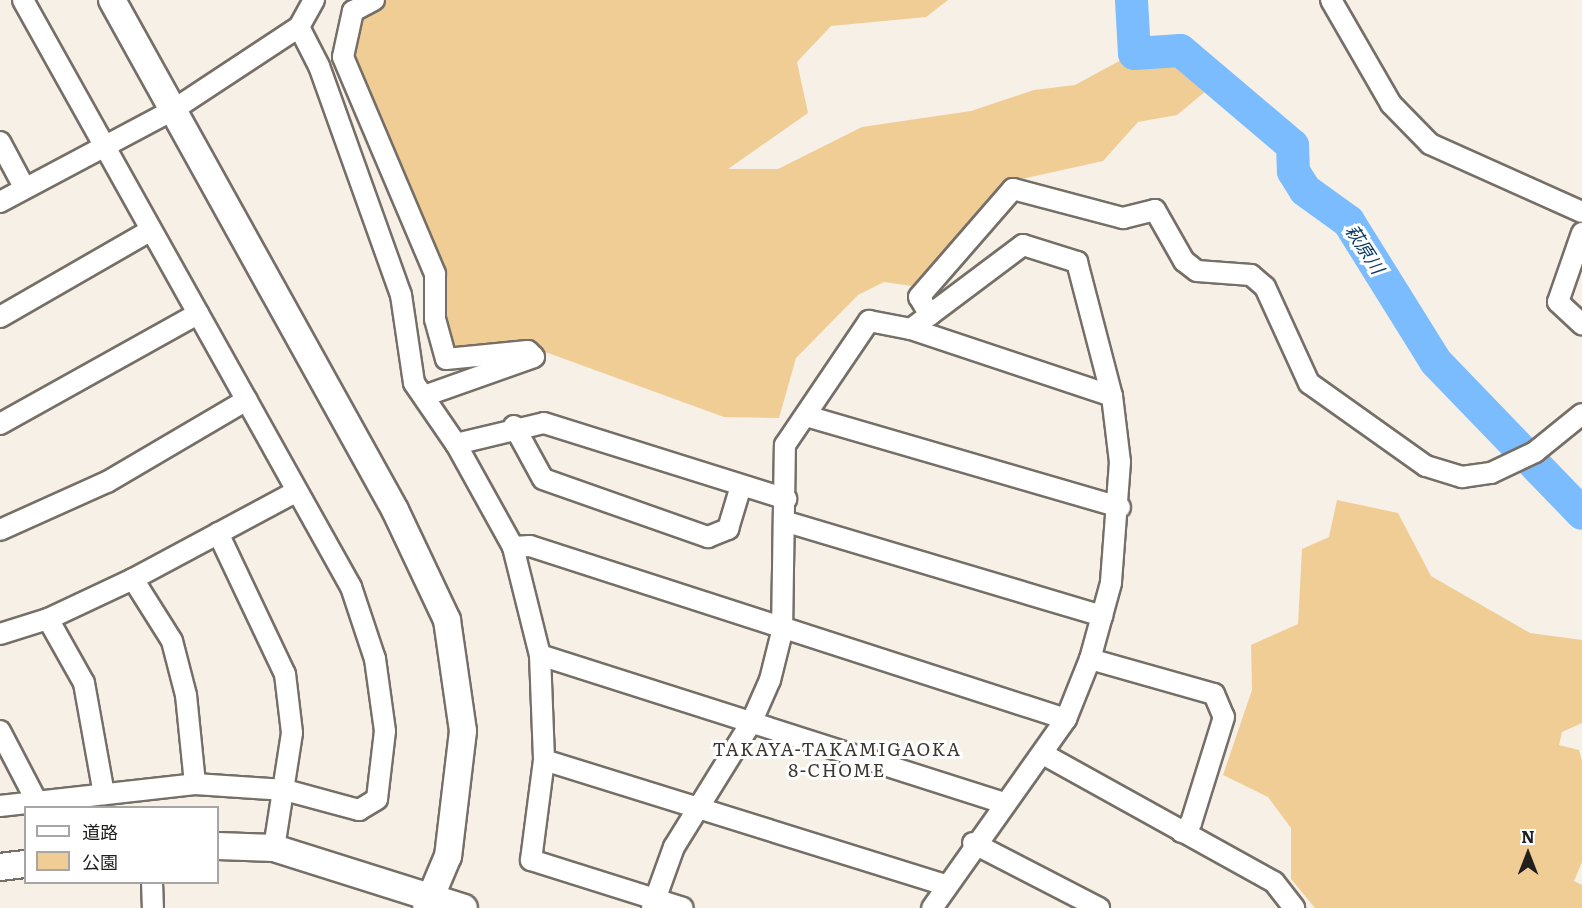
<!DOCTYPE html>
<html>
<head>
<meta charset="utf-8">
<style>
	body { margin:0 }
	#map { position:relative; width:1582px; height:908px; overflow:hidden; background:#f6f0e6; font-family:Literata,"Noto Sans JP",serif }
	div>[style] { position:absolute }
	.green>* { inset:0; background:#f1cd96 }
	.river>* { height:33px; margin:-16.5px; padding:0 16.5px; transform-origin:16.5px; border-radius:16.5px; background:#7abcfd }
	.roads { filter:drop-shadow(2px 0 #756f67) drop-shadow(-2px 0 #756f67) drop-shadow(0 2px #756f67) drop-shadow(0 -2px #756f67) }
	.minor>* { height:20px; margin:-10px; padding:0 10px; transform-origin:10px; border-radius:10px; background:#fff }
	.tertiary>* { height:26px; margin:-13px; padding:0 13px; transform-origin:13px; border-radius:13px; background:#fff }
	span { translate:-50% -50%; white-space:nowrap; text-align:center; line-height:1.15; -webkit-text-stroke:6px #fff; paint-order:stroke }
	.water-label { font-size:18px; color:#063861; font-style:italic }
	.neighbourhood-label { font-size:18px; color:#3c3730; letter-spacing:1.5px }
	.legend { position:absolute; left:24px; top:806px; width:195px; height:78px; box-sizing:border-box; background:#fff; border:2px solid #a7a6a5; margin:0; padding:8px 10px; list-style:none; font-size:18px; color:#22201d }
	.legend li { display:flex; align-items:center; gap:12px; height:30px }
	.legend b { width:30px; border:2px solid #a7a6a5 }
	.north { position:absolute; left:1498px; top:824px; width:60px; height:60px; -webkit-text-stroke:4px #fff; paint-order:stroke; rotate:0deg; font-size:16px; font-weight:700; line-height:24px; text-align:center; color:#22201d }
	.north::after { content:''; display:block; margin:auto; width:21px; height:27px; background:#22201d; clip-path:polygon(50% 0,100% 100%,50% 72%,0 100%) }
</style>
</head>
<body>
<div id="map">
	<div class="green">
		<i style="clip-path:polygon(370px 0,948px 0,926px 17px,831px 26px,797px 62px,808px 113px,728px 169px,778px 169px,862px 127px,971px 111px,1034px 90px,1075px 85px,1134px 53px,1181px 55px,1213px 85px,1177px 115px,1138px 122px,1103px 161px,1003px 183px,912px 286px,884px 282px,858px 295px,796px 358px,779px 418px,724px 417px,537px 349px,444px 349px,431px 274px,343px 59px,364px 2px)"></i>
		<i style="clip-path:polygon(1337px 500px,1398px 513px,1431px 576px,1530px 633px,1582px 640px,1582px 723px,1562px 732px,1559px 745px,1579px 750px,1582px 761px,1582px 862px,1574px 881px,1582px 885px,1582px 908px,1315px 908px,1291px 879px,1291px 828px,1268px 797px,1223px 775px,1252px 690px,1251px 645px,1298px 624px,1302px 549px,1329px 537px)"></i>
	</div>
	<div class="river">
		<i style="left:1131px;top:0;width:53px;rotate:86.8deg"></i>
		<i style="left:1134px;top:53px;width:46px;rotate:-3.7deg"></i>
		<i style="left:1180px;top:50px;width:147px;rotate:40.3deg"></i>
		<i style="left:1292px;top:145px;width:26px;rotate:88deg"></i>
		<i style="left:1293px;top:171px;width:22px;rotate:58deg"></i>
		<i style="left:1305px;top:190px;width:53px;rotate:35.8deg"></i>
		<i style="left:1348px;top:221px;width:165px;rotate:58.1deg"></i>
		<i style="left:1435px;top:361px;width:211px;rotate:46deg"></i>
	</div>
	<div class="roads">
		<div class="minor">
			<i style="left:374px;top:0;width:24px;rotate:152deg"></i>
			<i style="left:353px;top:11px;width:47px;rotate:102.3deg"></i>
			<i style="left:343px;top:57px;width:236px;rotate:67deg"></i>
			<i style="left:435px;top:274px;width:45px;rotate:90deg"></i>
			<i style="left:435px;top:319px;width:41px;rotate:74.6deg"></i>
			<i style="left:446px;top:359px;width:82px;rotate:-5.6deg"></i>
			<i style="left:528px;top:351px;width:8px;rotate:45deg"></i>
			<i style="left:534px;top:357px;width:117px;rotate:160.5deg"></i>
			<i style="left:1331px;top:0;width:120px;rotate:60deg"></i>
			<i style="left:1391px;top:104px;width:56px;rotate:45.7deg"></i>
			<i style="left:1430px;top:144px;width:167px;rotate:24.1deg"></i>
			<i style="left:299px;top:27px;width:44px;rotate:62.9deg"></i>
			<i style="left:319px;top:66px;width:243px;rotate:70.3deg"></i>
			<i style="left:401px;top:295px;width:89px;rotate:81.6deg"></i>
			<i style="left:414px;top:383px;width:74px;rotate:55.5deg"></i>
			<i style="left:456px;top:444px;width:118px;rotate:61deg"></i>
			<i style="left:513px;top:547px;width:111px;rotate:76deg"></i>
			<i style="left:540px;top:655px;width:105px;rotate:87.8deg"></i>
			<i style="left:544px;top:760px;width:101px;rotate:97.4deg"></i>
			<i style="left:531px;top:860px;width:159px;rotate:17.5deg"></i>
			<i style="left:0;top:142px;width:51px;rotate:61.9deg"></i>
			<i style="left:0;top:202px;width:196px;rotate:-28deg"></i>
			<i style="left:173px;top:110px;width:151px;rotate:-33.4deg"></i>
			<i style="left:299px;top:27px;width:31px;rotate:-61deg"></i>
			<i style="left:1582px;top:233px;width:73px;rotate:109.2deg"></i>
			<i style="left:1558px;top:302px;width:33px;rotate:43deg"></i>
			<i style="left:930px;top:315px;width:21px;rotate:-121deg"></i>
			<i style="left:919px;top:297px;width:143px;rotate:-49deg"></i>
			<i style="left:1013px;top:189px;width:114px;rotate:14.8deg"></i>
			<i style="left:1123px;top:218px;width:33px;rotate:-14deg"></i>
			<i style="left:1155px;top:210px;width:59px;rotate:60.4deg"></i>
			<i style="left:1184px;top:261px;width:16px;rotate:38deg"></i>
			<i style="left:1197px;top:271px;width:54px;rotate:4.2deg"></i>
			<i style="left:1251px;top:275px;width:18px;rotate:41deg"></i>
			<i style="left:1265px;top:287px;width:106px;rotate:65.4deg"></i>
			<i style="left:1309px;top:383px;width:143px;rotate:35.4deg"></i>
			<i style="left:1426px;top:466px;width:38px;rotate:17deg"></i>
			<i style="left:1462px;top:477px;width:29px;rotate:-8deg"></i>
			<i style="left:1491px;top:473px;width:49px;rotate:-25.5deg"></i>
			<i style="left:1535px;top:452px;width:60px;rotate:-39deg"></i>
			<i style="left:0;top:317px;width:174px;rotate:-29.9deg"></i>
			<i style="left:911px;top:329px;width:140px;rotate:-36.9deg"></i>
			<i style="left:1023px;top:245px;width:57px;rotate:17.5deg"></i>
			<i style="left:1077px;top:262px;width:138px;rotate:75.4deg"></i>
			<i style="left:1112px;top:396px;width:66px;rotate:83.1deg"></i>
			<i style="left:1120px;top:462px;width:121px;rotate:94.3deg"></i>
			<i style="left:1111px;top:583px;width:79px;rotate:105.4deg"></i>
			<i style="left:1090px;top:659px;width:65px;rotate:111.8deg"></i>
			<i style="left:1066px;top:719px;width:232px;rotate:125.3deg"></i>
			<i style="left:806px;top:416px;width:327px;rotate:16.2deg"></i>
			<i style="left:0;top:424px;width:227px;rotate:-29.1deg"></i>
			<i style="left:514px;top:426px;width:60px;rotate:61.3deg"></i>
			<i style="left:543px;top:479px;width:175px;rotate:19.4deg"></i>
			<i style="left:708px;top:537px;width:22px;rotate:-22deg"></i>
			<i style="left:728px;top:529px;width:42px;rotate:-73.3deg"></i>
			<i style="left:456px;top:444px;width:90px;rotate:-13.4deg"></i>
			<i style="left:544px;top:423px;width:254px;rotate:17.4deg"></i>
			<i style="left:787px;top:522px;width:329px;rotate:16.6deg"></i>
			<i style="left:0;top:530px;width:117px;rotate:-24.2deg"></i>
			<i style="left:107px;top:482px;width:162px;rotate:-30.4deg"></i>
			<i style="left:218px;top:533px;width:156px;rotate:64.6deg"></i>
			<i style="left:285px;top:674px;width:59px;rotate:83.2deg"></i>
			<i style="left:292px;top:733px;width:116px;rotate:98.9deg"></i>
			<i style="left:513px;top:547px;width:17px;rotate:-3deg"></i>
			<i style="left:530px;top:546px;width:563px;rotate:17.89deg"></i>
			<i style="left:133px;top:579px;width:73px;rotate:57.8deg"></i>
			<i style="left:172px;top:641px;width:56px;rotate:75.5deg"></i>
			<i style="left:186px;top:695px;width:89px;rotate:84.2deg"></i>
			<i style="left:48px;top:619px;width:73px;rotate:60.6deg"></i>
			<i style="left:84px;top:683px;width:113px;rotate:79.8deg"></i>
			<i style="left:0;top:634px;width:50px;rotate:-17.4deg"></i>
			<i style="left:48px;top:619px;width:94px;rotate:-25.2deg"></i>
			<i style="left:133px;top:579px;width:184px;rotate:-28.2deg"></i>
			<i style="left:540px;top:655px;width:488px;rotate:17.7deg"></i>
			<i style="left:1090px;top:659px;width:129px;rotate:15.8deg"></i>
			<i style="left:1214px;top:694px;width:25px;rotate:67deg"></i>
			<i style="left:1224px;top:717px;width:111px;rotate:107.3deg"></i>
			<i style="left:1191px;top:823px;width:13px;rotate:135deg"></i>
			<i style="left:0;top:731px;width:87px;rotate:62.5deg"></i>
			<i style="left:1043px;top:754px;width:264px;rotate:29deg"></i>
			<i style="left:1274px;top:882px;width:33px;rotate:52deg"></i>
			<i style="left:544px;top:760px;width:421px;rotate:17.3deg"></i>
			<i style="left:0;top:806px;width:196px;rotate:-6.4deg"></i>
			<i style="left:195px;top:784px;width:90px;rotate:3.8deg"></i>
			<i style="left:285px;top:790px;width:77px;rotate:15.1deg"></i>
			<i style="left:359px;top:810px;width:21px;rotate:-31deg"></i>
			<i style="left:377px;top:799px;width:68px;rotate:-83.3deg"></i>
			<i style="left:385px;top:731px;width:73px;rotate:-97.9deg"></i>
			<i style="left:375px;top:659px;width:76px;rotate:-108.4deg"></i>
			<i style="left:351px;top:587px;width:672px;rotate:-119.2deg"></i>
			<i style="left:973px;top:843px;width:142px;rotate:27.3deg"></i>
			<i style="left:152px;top:882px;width:26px;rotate:88deg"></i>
			<i style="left:652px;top:908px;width:65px;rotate:-70.2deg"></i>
			<i style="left:674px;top:847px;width:146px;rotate:-58.2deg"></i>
			<i style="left:751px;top:723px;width:47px;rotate:-66.2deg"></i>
			<i style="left:770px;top:680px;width:49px;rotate:-76deg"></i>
			<i style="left:782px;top:632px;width:187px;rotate:-89.1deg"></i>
			<i style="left:785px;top:445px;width:150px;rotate:-55.9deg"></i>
			<i style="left:869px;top:321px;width:43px;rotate:10.8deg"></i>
			<i style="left:911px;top:329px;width:212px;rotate:18.4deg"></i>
		</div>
		<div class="tertiary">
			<i style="left:112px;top:0;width:583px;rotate:60.97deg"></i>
			<i style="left:395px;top:510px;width:122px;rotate:64.7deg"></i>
			<i style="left:447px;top:620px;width:112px;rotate:81.8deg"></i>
			<i style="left:463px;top:731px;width:126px;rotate:96.8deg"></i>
			<i style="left:448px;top:856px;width:56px;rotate:112.9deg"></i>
			<i style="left:218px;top:846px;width:56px;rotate:2deg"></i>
			<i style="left:274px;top:848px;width:199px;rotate:17.5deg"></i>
			<i style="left:0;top:867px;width:26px;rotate:-7deg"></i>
		</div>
	</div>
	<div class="water-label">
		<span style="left:1365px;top:249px;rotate:57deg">萩原川</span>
	</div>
	<div class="neighbourhood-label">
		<span style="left:837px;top:760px">TAKAYA-TAKAMIGAOKA<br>8-CHOME</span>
	</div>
	<ul class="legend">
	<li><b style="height:8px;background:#fff"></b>道路</li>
	<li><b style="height:16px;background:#f1cd96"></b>公園</li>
	</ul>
	<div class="north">N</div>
</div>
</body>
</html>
